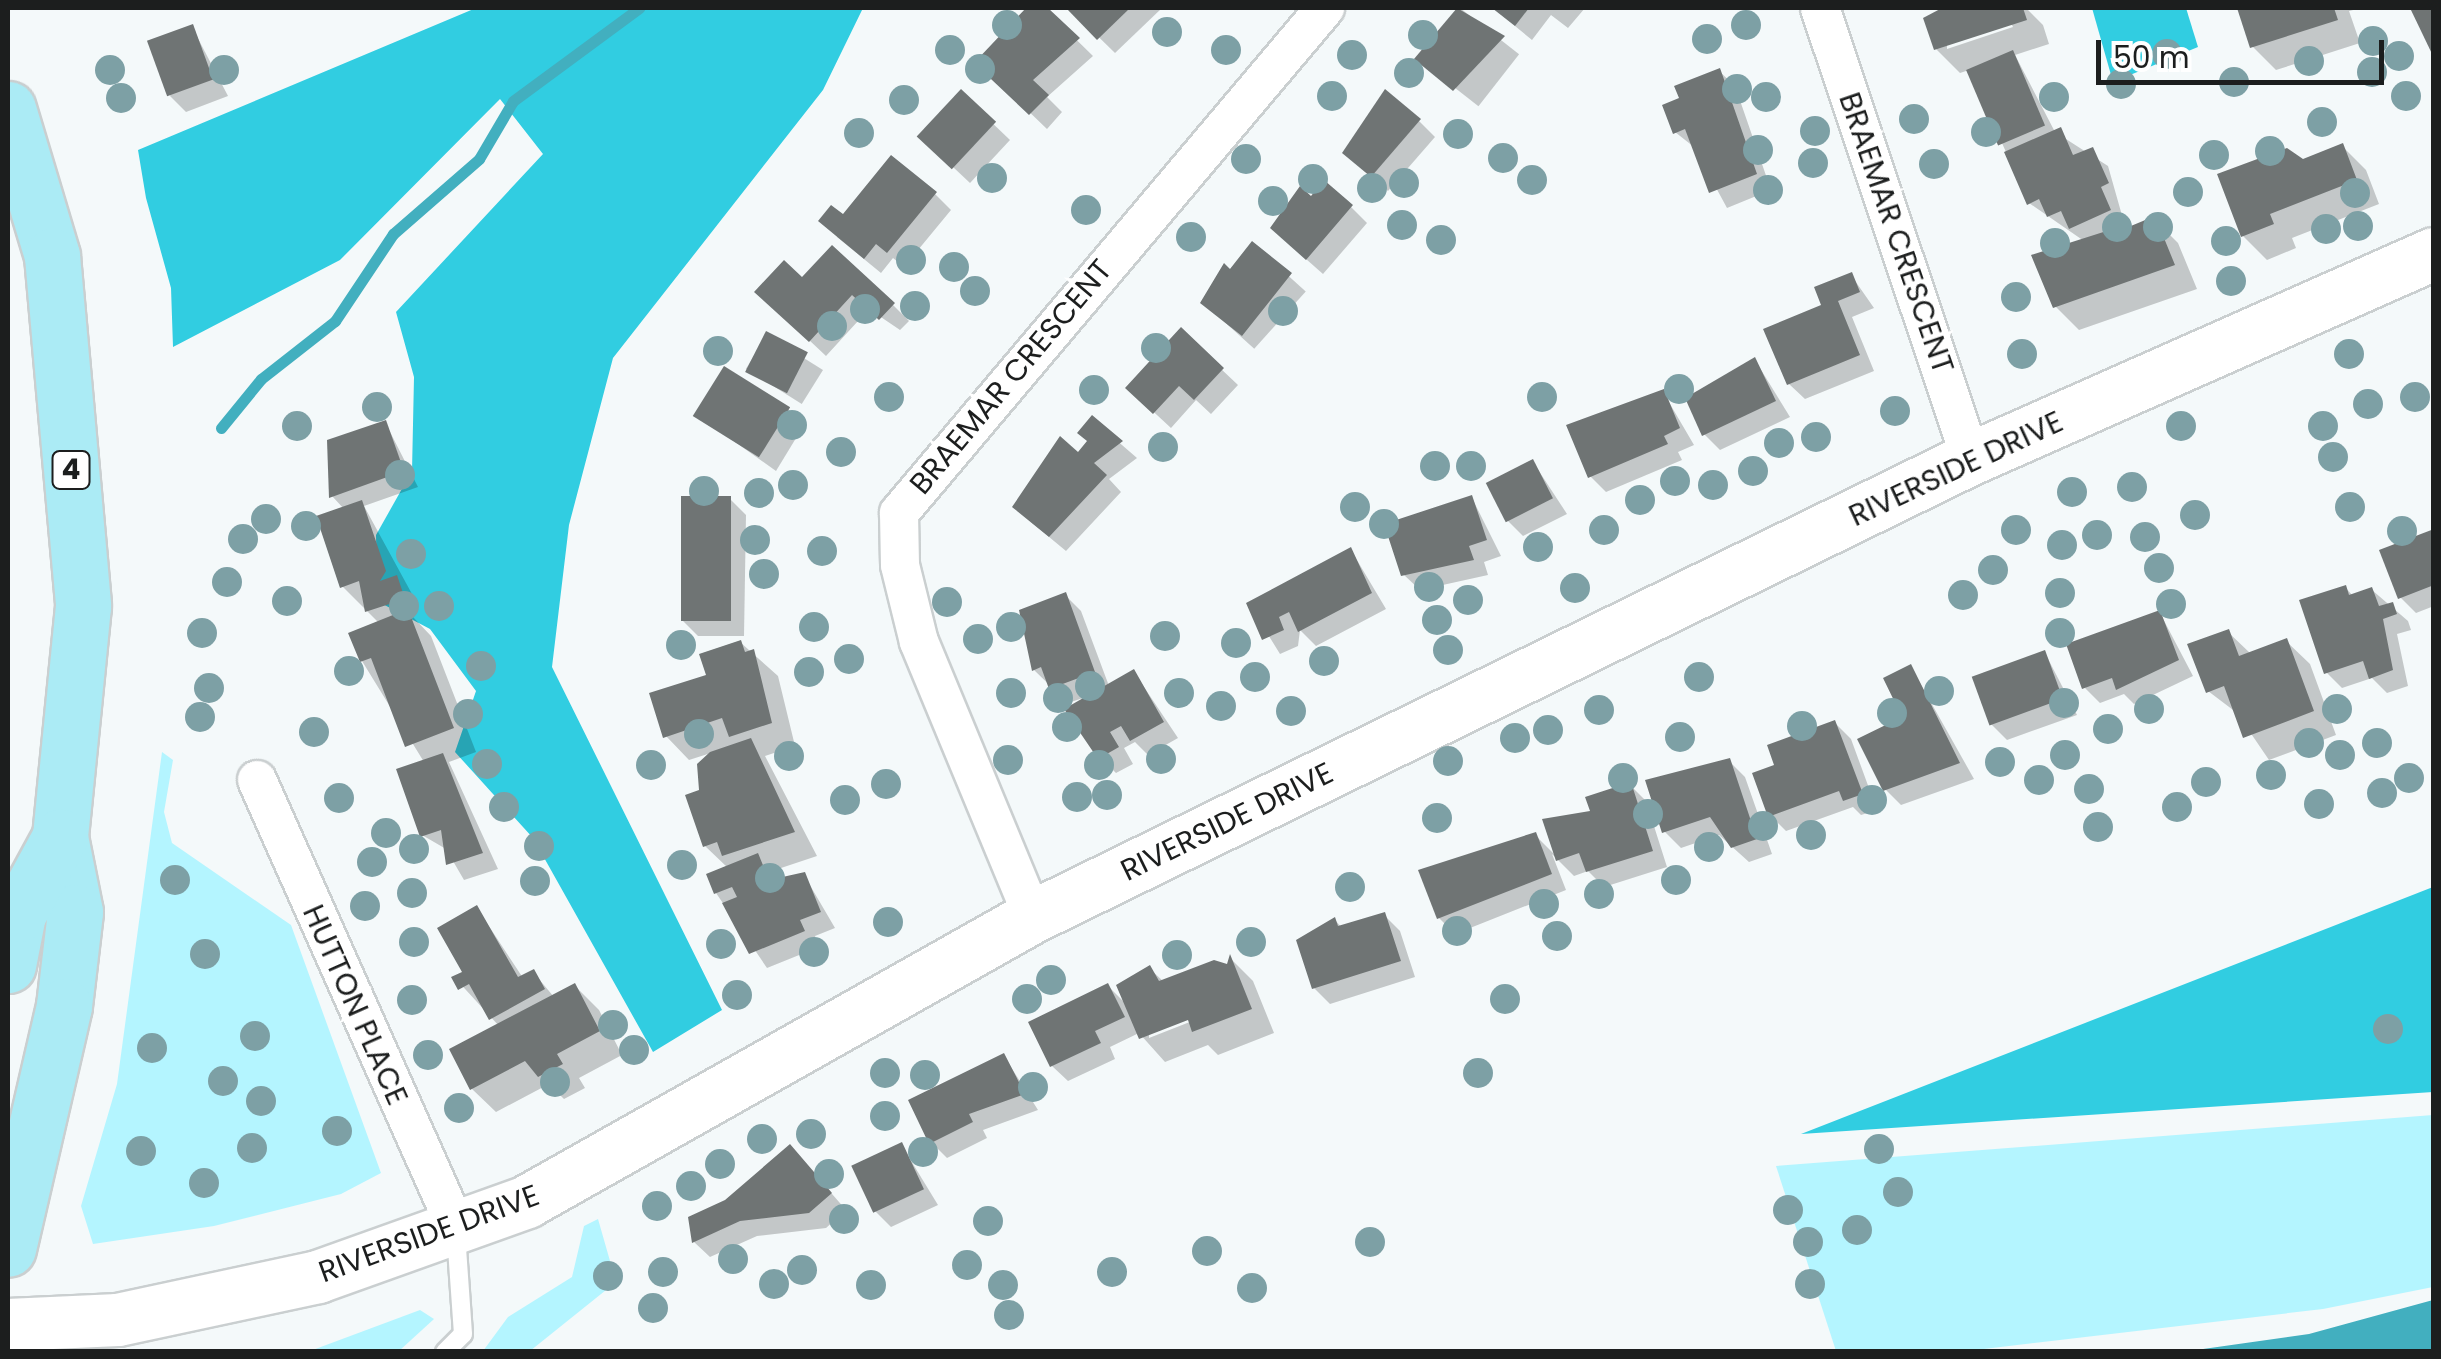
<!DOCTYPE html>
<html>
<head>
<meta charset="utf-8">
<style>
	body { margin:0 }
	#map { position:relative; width:2441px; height:1359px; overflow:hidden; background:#f4f9fa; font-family:Poppins,sans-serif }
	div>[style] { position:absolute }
	.green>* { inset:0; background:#b4f5ff }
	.forest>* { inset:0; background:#31cde1 }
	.water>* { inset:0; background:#42afbf }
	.shadow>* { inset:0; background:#0003; transform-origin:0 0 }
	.stream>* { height:11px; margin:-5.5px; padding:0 5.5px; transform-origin:5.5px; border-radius:5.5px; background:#42afbf }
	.building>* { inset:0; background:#6f7474; transform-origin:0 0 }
	.roads { filter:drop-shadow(2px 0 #cacfd0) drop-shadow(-2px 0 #cacfd0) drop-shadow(0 2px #cacfd0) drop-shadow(0 -2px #cacfd0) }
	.lane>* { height:18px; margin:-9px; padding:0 9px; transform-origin:9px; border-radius:9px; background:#fff }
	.street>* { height:38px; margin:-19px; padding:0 19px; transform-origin:19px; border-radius:19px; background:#fff }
	.secondary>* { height:52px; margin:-26px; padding:0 26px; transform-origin:26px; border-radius:26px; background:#fff }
	.primary>* { height:55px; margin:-27.5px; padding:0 27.5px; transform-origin:27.5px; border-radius:27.5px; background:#abebf5 }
	.trees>* { width:30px; height:30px; margin:-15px; border-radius:50%; background:#7da0a5 }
	span { translate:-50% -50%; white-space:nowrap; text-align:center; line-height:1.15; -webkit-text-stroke:10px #fff; paint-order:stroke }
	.shield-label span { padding:2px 8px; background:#fff; border:2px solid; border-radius:8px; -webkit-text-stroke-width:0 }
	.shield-label { font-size:28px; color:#1c1e1e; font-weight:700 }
	.street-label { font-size:30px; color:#1c1e1e }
	.frame { position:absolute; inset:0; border:10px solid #1c1e1e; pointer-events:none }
	.scale { position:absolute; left:2096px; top:40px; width:288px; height:45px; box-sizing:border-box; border:5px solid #1c1e1e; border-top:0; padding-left:12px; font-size:30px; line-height:35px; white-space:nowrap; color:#1c1e1e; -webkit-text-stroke:8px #fff; paint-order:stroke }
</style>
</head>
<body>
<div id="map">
	<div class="green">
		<i style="clip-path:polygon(162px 752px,173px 760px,164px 812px,172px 843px,291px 925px,381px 1173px,341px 1194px,214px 1226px,93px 1244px,81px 1206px,117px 1084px)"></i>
		<i style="clip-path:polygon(2433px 1115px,2433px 1287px,2323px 1309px,1967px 1351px,1836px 1351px,1776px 1166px)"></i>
		<i style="clip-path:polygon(598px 1219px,616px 1282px,530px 1351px,483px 1351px,508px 1317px,572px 1277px,584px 1226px)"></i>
		<i style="clip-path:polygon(420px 1310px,434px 1319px,399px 1351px,310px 1351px)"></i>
	</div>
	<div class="forest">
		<i style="clip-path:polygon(476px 8px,863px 8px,823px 90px,613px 358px,569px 525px,552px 667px,722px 1010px,653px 1052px,533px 838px,455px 752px,476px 691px,430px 629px,377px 601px,376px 535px,412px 471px,414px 377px,396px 312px,543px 154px,500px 99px,340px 260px,173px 347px,171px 288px,146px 198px,138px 150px)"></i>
		<i style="clip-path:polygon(2092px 8px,2186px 8px,2198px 47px,2113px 82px)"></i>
		<i style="clip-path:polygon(2433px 887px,2433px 1092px,1801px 1134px)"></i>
	</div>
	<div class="water">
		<i style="clip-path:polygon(2433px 1300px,2433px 1351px,2189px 1351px,2309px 1334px)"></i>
	</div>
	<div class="shadow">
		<i style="clip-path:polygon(1029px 8px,1044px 8px,1093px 56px,1047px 97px,1062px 112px,1047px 129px,977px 62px)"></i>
		<i style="clip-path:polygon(1069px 8px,1162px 8px,1115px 53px)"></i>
		<i style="left:1460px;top:8px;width:75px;height:66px;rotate:38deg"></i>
		<i style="clip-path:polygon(1493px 8px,1585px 8px,1568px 28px,1551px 15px,1532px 40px)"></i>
		<i style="clip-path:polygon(evenodd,1946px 8px,2026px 8px,2043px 25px,2049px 44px,2015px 55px,2055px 132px,2108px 166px,2125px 226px,2116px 231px,2124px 239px,2154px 219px,2178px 243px,2197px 289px,2079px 330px,2055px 306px,2084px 241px,2029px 203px,1969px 70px,1960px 73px,1936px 49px,1946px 8px,2011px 23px,2013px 27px,1947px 49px,1947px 44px,2011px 23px)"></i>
		<i style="clip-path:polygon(2239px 8px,2362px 8px,2349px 11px,2360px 43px,2276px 70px,2252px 46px)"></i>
		<i style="clip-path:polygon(192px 27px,228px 96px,186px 112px,170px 96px)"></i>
		<i style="clip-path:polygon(1719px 71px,1735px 86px,1771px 190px,1727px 208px,1694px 147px,1675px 132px,1682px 100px)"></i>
		<i style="clip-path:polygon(961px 93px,1010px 140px,970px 183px,937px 152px)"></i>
		<i style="clip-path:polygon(1419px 121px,1435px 137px,1388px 191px,1361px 168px)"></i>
		<i style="clip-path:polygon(2342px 146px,2366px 170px,2379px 204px,2292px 238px,2296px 248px,2267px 260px,2243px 236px,2303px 161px)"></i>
		<i style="clip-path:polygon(935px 194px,951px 210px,904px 267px,893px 258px,881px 273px,837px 237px,843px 217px)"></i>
		<i style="clip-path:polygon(1311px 199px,1351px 207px,1367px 223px,1323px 274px,1289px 244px)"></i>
		<i style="left:1253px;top:244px;width:71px;height:77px;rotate:42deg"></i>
		<i style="clip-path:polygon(1851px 275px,1874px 308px,1852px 317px,1874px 371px,1805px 399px,1789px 384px,1824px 306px)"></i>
		<i style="clip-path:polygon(803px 280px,893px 305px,909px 321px,900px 330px,869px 309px,826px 356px,774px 307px)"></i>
		<i style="clip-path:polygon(1181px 331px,1238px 385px,1211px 414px,1196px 400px,1171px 428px,1144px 403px)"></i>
		<i style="left:767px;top:335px;width:66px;height:40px;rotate:32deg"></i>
		<i style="clip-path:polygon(1755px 360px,1790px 417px,1720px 450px,1704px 434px)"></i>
		<i style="clip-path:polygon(1663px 392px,1694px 445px,1678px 452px,1682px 460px,1606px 492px,1590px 476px)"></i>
		<i style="clip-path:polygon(788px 409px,804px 425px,776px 471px,697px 415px)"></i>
		<i style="clip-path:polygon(1092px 419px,1137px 458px,1109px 479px,1121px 492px,1066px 551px,1031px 522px,1089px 442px)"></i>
		<i style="clip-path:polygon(385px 422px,418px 487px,364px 506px,412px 594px,413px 617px,431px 636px,476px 752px,449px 762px,498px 869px,464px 880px,446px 849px,422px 835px,424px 762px,362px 661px,379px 623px,342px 586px,344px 509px,332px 496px)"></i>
		<i style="clip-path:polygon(1533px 462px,1567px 514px,1523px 536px,1507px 520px)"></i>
		<i style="clip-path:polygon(1472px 498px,1501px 556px,1484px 562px,1488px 575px,1420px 590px,1403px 574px)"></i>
		<i style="clip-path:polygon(730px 499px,746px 515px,744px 636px,698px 636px,682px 620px)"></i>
		<i style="clip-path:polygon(2434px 532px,2434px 606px,2416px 613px,2400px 597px)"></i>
		<i style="clip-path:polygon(1351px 550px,1386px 609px,1316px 646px,1300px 630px,1298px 646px,1280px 654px,1249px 604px)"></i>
		<i style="clip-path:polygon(2345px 587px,2353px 596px,2372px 590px,2408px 621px,2411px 630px,2397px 634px,2408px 686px,2387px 693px,2372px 678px,2342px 688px,2326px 672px)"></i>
		<i style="clip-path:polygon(1065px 595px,1081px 611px,1109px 686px,1134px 672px,1178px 738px,1148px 755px,1135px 742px,1124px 748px,1133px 764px,1116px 773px,1100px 757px,1083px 698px,1068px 703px,1034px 670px)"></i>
		<i style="clip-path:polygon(2160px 613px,2193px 676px,2134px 704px,2124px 694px,2100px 703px,2085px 688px)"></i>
		<i style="clip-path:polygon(2228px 632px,2251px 654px,2286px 641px,2310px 664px,2336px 735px,2269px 760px,2237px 713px,2208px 691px)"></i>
		<i style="clip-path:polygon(740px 642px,778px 676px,795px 746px,765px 756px,817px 856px,772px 871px,776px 881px,804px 875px,835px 928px,815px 936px,819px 947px,767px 968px,716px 893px,728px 868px,705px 846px,702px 792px,714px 752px,689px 760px,666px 736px)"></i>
		<i style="clip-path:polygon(2045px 653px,2077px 715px,2007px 740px,1991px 724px)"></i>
		<i style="clip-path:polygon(1911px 667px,1974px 779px,1901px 805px,1885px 789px)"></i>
		<i style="clip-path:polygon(1835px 723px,1851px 739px,1877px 810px,1861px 815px,1853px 807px,1786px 831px,1770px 815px,1778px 767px)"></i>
		<i style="clip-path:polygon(1729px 761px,1745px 777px,1772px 854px,1749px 862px,1719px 835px,1681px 848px,1665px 832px,1648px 782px)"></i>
		<i style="clip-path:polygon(1630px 785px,1646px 801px,1667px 867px,1604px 887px,1588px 871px,1574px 876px,1552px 854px,1566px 890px,1455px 934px,1439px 918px,1535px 835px,1557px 857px)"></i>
		<i style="clip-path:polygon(477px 908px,523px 978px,533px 972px,554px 997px,575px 986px,599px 1010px,622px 1055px,579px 1078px,585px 1088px,564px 1099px,549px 1084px,496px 1112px,472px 1089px,499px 1026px,455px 978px,465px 973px)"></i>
		<i style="clip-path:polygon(1384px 915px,1400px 931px,1415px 977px,1330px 1004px,1314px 988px,1335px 920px,1342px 928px)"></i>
		<i style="clip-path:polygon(evenodd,1231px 959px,1253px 981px,1274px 1033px,1218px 1055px,1208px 1045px,1165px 1062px,1139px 1033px,1110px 1047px,1115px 1059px,1068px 1081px,1052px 1066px,1108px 986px,1127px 1005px,1149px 968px,1164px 982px,1229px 967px,1231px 959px,1198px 1013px,1200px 1018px,1149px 1038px,1149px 1033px,1198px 1013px)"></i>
		<i style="clip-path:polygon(1004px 1056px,1038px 1110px,983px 1130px,987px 1138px,947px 1158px,931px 1142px)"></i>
		<i style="clip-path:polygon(902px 1146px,938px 1205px,891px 1227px,875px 1211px)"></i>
		<i style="clip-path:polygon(805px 1163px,846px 1210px,826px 1228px,757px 1236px,710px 1257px,694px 1242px)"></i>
	</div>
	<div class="stream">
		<i style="left:221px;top:428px;width:63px;rotate:-50.8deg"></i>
		<i style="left:261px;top:379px;width:94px;rotate:-38.1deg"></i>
		<i style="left:335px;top:321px;width:105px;rotate:-56.3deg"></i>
		<i style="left:393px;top:234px;width:114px;rotate:-41.1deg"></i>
		<i style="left:479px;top:159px;width:67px;rotate:-59.6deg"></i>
		<i style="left:513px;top:101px;width:157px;rotate:-36.4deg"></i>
	</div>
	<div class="building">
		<i style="clip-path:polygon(1026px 8px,1048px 8px,1080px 38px,1033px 80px,1049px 95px,1029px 115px,974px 63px)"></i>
		<i style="clip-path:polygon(1066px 8px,1130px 8px,1097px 40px)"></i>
		<i style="clip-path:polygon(1457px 8px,1505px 36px,1453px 91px,1414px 59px)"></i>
		<i style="clip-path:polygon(1492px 8px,1529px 8px,1515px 26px)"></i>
		<i style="clip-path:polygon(1942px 8px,2023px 8px,2027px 20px,1934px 50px,1923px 18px)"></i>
		<i style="clip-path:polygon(2237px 8px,2334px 8px,2338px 20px,2250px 48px)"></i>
		<i style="clip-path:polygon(2410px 8px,2434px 8px,2434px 58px)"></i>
		<i style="left:193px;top:24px;width:59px;height:49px;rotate:70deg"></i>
		<i style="left:2013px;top:50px;width:82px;height:51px;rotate:67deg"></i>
		<i style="clip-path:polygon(1720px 68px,1757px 174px,1709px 193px,1685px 129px,1673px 134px,1662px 105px,1679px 98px,1674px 86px)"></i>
		<i style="left:961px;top:89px;width:48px;height:65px;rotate:43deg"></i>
		<i style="clip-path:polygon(1385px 89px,1421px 119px,1371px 177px,1342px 153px)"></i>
		<i style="clip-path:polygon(2061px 127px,2073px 155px,2093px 147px,2109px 183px,2101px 187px,2111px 210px,2069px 229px,2061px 211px,2047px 217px,2039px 199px,2027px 205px,2004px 152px)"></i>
		<i style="clip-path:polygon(2343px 143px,2357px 180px,2270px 214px,2274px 224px,2241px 237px,2217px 174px,2287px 148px,2303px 159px)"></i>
		<i style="clip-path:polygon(891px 155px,937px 192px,887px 253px,876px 244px,864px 259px,818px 221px,831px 205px,843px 214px)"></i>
		<i style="clip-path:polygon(1324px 180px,1353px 205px,1306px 260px,1270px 228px,1300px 186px,1311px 196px)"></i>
		<i style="clip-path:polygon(2155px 216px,2175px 265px,2053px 308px,2031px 255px,2116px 228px,2121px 240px,2126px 228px)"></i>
		<i style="clip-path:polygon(1252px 241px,1292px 273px,1242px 336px,1200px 303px,1224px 263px,1230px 269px)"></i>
		<i style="clip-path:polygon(832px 245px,895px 303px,879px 320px,852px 295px,809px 342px,754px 292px,784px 260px,802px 277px)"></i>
		<i style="clip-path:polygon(1852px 272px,1860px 292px,1838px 301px,1860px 355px,1787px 385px,1763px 329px,1821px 305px,1814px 287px)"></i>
		<i style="clip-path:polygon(1181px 327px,1224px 368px,1194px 400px,1179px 386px,1153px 414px,1125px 388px)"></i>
		<i style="left:766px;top:331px;width:47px;height:46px;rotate:27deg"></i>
		<i style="clip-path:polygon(1755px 357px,1776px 401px,1702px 436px,1685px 398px)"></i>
		<i style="left:724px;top:366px;width:78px;height:59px;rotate:32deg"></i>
		<i style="clip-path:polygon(1664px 389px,1680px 428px,1664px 436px,1668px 444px,1588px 478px,1566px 425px)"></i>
		<i style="clip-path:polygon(1092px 415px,1123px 441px,1094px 463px,1107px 475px,1049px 537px,1012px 507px,1060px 436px,1078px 452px,1087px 441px,1077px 433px)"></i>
		<i style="clip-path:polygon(386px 420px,404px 471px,329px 498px,327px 440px)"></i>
		<i style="left:1533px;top:459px;width:44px;height:53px;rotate:63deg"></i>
		<i style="clip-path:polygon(1472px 495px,1487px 540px,1469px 546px,1474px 560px,1401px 576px,1384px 524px)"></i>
		<i style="left:681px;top:496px;width:50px;height:125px"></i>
		<i style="clip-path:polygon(362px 500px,386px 571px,380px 581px,397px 575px,405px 599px,365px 612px,359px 581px,340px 588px,316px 516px)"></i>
		<i style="clip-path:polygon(2434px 529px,2434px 585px,2398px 599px,2379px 550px)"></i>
		<i style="clip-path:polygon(1351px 547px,1372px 593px,1298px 632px,1289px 612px,1279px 617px,1284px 630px,1262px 640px,1246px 603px)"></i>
		<i style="clip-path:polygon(2346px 585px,2349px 595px,2372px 587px,2379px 606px,2393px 602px,2397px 614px,2383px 619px,2393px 670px,2369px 679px,2363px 661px,2324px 674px,2299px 600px)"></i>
		<i style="clip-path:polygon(1066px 592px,1095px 672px,1049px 689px,1041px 667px,1032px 671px,1019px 610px)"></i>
		<i style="clip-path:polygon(408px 609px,454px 728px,405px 747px,371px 658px,360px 662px,348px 633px)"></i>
		<i style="clip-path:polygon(2160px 610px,2179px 660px,2116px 690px,2112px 678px,2082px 689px,2066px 644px)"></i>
		<i style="clip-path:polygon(2229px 629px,2239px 656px,2287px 638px,2314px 711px,2243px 738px,2224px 686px,2206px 693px,2187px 644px)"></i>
		<i style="clip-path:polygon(741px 640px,745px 652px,754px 649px,772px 723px,729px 737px,722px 718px,663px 738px,649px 693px,706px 675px,699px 654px)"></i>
		<i style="left:2045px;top:650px;width:52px;height:78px;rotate:70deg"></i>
		<i style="clip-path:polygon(1911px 664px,1960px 763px,1883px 791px,1857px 739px,1902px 717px,1883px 678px)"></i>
		<i style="clip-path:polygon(1134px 669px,1164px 722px,1130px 741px,1121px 726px,1110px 732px,1119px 747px,1098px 759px,1064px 709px)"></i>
		<i style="clip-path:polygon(1835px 720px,1863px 794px,1843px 801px,1839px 791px,1768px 817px,1752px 773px,1774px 765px,1767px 745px)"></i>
		<i style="clip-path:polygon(751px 738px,795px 832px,722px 856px,717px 842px,703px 847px,685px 795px,699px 790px,697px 764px,710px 752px)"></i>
		<i style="clip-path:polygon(443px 753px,483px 853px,446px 865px,441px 830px,420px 837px,396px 769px)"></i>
		<i style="clip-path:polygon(1730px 758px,1757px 839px,1731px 848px,1710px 817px,1662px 833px,1645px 780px)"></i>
		<i style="clip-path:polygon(1631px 782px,1653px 851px,1586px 872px,1579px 853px,1556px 861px,1542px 819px,1590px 811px,1585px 797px)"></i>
		<i style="clip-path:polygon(1536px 832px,1552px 874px,1437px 919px,1418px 870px)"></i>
		<i style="clip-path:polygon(758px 853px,769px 880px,805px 872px,821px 912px,800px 920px,805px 931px,749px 954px,722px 903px,737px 897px,732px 887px,714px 894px,706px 874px)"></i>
		<i style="clip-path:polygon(477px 905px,518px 977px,534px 969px,545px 989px,489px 1020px,469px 984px,458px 990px,451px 977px,462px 972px,437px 928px)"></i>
		<i style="clip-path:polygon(1385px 912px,1401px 961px,1312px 989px,1296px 940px,1335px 917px,1338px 926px)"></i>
		<i style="clip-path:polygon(1230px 954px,1252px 1009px,1192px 1032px,1188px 1020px,1139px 1039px,1116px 985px,1150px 965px,1159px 981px,1214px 960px,1227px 964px)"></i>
		<i style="clip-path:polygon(575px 983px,600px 1031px,557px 1054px,563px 1064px,538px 1077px,525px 1061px,470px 1090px,449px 1049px)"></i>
		<i style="clip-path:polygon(1108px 983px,1125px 1017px,1095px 1031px,1101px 1043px,1050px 1067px,1028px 1022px)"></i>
		<i style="clip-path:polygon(1004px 1053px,1025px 1094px,969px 1114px,973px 1122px,929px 1144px,908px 1100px)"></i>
		<i style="left:902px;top:1142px;width:52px;height:56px;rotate:65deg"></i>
		<i style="clip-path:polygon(790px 1144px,832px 1193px,809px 1213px,740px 1221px,692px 1243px,688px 1217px,725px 1200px)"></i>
	</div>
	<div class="roads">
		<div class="lane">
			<i style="left:445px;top:1352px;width:25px;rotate:-45deg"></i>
			<i style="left:463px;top:1334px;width:101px;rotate:-94deg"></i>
		</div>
		<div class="street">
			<i style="left:1820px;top:8px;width:476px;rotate:71.5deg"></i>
			<i style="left:257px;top:780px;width:490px;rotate:66deg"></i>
			<i style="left:1033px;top:917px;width:298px;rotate:-112.5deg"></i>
			<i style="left:919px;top:642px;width:79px;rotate:-103.9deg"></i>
			<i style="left:900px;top:565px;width:52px;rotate:-91.1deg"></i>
			<i style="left:899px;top:513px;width:661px;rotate:-49.85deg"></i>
		</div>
		<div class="secondary">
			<i style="left:8px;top:1325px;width:110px;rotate:-2.6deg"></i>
			<i style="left:118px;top:1320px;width:205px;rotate:-12.1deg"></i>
			<i style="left:318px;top:1277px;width:222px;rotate:-19.7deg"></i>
			<i style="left:527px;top:1202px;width:581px;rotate:-29.39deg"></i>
			<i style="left:1033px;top:917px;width:1044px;rotate:-26.03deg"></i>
			<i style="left:1971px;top:459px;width:506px;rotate:-23.88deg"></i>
		</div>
		<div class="primary">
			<i style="left:8px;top:109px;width:153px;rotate:73.3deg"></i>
			<i style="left:52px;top:256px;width:351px;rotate:84.9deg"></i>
			<i style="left:83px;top:606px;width:232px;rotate:95.7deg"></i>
			<i style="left:60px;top:837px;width:76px;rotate:78.7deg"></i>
			<i style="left:75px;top:912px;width:95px;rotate:96.7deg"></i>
			<i style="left:64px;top:1006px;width:249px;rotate:103deg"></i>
			<i style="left:8px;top:965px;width:52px;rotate:-78.9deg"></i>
			<i style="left:18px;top:914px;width:88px;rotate:-61.4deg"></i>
		</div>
	</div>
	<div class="trees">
		<i style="left:1007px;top:25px"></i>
		<i style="left:1746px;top:25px"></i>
		<i style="left:1167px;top:32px"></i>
		<i style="left:1423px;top:35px"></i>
		<i style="left:1707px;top:39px"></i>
		<i style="left:2373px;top:41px"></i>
		<i style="left:950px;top:50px"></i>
		<i style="left:1226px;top:50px"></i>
		<i style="left:2167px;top:54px"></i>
		<i style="left:1352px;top:55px"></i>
		<i style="left:2399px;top:56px"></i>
		<i style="left:2309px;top:61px"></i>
		<i style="left:980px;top:69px"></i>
		<i style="left:110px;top:70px"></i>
		<i style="left:224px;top:70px"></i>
		<i style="left:2372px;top:72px"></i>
		<i style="left:1409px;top:73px"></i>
		<i style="left:2234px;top:82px"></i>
		<i style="left:2121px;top:84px"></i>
		<i style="left:1737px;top:89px"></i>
		<i style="left:1332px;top:96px"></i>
		<i style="left:2406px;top:96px"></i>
		<i style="left:1766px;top:97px"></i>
		<i style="left:2054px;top:97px"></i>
		<i style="left:121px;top:98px"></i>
		<i style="left:904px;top:100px"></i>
		<i style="left:1914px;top:119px"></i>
		<i style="left:2322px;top:122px"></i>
		<i style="left:1815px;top:131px"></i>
		<i style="left:1986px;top:132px"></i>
		<i style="left:859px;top:133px"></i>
		<i style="left:1458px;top:134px"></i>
		<i style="left:1758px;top:150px"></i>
		<i style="left:2270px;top:151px"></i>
		<i style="left:2214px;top:155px"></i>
		<i style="left:1503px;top:158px"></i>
		<i style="left:1246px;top:159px"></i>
		<i style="left:1813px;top:163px"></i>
		<i style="left:1934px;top:164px"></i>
		<i style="left:992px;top:178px"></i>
		<i style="left:1313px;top:179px"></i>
		<i style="left:1532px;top:180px"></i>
		<i style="left:1404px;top:183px"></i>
		<i style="left:1372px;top:188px"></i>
		<i style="left:1768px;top:190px"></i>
		<i style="left:2188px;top:192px"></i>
		<i style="left:2355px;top:193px"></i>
		<i style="left:1273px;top:201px"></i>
		<i style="left:1086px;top:210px"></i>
		<i style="left:1402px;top:225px"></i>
		<i style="left:2358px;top:226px"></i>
		<i style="left:2117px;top:227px"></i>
		<i style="left:2158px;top:227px"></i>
		<i style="left:2326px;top:229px"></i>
		<i style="left:1191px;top:237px"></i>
		<i style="left:1441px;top:240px"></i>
		<i style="left:2226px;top:241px"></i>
		<i style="left:2055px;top:243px"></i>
		<i style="left:911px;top:260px"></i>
		<i style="left:954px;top:267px"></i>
		<i style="left:2231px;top:281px"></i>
		<i style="left:975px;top:291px"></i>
		<i style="left:2016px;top:297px"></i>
		<i style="left:915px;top:306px"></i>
		<i style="left:865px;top:309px"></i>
		<i style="left:1283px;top:311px"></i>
		<i style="left:832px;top:326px"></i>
		<i style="left:1156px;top:348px"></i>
		<i style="left:718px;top:351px"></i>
		<i style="left:2022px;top:354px"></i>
		<i style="left:2349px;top:354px"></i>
		<i style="left:1679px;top:389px"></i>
		<i style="left:1094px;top:390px"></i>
		<i style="left:889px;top:397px"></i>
		<i style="left:1542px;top:397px"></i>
		<i style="left:2415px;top:397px"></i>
		<i style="left:2368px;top:404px"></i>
		<i style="left:377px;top:407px"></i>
		<i style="left:1895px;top:411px"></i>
		<i style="left:792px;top:425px"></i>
		<i style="left:297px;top:426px"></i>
		<i style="left:2181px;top:426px"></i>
		<i style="left:2323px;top:426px"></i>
		<i style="left:1816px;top:437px"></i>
		<i style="left:1779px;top:443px"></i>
		<i style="left:1163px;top:447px"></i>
		<i style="left:841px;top:452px"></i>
		<i style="left:2333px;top:457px"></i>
		<i style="left:1435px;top:466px"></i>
		<i style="left:1471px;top:466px"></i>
		<i style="left:1753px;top:471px"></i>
		<i style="left:400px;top:475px"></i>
		<i style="left:1675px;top:481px"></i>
		<i style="left:793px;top:485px"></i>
		<i style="left:1713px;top:485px"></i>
		<i style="left:2132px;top:487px"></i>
		<i style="left:704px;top:491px"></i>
		<i style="left:2072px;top:492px"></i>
		<i style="left:759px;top:493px"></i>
		<i style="left:1640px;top:500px"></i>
		<i style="left:1355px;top:507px"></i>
		<i style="left:2350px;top:507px"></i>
		<i style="left:2195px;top:515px"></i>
		<i style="left:266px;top:519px"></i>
		<i style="left:1384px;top:524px"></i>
		<i style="left:306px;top:526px"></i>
		<i style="left:1604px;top:530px"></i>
		<i style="left:2016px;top:530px"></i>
		<i style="left:2402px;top:531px"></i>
		<i style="left:2097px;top:535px"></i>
		<i style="left:2145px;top:537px"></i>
		<i style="left:243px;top:539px"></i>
		<i style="left:755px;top:540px"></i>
		<i style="left:2062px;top:545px"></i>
		<i style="left:1538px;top:547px"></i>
		<i style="left:822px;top:551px"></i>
		<i style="left:411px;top:554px"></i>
		<i style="left:2159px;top:568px"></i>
		<i style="left:1993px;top:570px"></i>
		<i style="left:764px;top:574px"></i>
		<i style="left:227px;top:582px"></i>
		<i style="left:1429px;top:587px"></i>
		<i style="left:1575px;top:588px"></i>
		<i style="left:2060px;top:593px"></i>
		<i style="left:1963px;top:595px"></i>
		<i style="left:1468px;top:600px"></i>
		<i style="left:287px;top:601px"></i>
		<i style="left:947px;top:602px"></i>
		<i style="left:2171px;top:604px"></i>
		<i style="left:404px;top:606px"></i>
		<i style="left:439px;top:606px"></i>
		<i style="left:1437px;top:620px"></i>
		<i style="left:814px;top:627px"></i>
		<i style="left:1011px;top:627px"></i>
		<i style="left:202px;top:633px"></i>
		<i style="left:2060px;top:633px"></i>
		<i style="left:1165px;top:636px"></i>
		<i style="left:978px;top:639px"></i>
		<i style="left:1236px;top:643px"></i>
		<i style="left:681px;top:645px"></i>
		<i style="left:1448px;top:650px"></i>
		<i style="left:849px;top:659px"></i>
		<i style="left:1324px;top:661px"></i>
		<i style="left:481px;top:666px"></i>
		<i style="left:349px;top:671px"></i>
		<i style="left:809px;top:672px"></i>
		<i style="left:1255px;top:677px"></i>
		<i style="left:1699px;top:677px"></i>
		<i style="left:1090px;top:686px"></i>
		<i style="left:209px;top:688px"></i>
		<i style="left:1939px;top:691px"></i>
		<i style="left:1011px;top:693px"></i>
		<i style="left:1179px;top:693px"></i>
		<i style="left:1058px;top:698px"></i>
		<i style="left:2064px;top:703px"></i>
		<i style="left:1221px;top:706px"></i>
		<i style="left:2149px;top:709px"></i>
		<i style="left:2337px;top:709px"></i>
		<i style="left:1599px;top:710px"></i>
		<i style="left:1291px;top:711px"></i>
		<i style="left:1892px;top:713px"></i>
		<i style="left:468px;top:714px"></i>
		<i style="left:200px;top:717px"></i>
		<i style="left:1802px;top:726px"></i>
		<i style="left:1067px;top:727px"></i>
		<i style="left:2108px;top:729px"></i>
		<i style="left:1548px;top:730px"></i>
		<i style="left:314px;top:732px"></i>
		<i style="left:699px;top:734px"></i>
		<i style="left:1680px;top:737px"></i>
		<i style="left:1515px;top:738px"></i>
		<i style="left:2309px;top:743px"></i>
		<i style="left:2377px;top:743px"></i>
		<i style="left:2065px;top:755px"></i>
		<i style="left:2340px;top:755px"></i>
		<i style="left:789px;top:756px"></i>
		<i style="left:1161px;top:759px"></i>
		<i style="left:1008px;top:760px"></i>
		<i style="left:1448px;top:761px"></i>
		<i style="left:2000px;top:762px"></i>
		<i style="left:487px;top:764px"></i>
		<i style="left:651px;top:765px"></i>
		<i style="left:1099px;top:765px"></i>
		<i style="left:2271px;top:775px"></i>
		<i style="left:1623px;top:778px"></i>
		<i style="left:2409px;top:778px"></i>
		<i style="left:2039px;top:780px"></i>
		<i style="left:2206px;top:782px"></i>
		<i style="left:886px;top:784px"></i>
		<i style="left:2089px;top:789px"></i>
		<i style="left:2382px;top:793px"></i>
		<i style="left:1107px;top:795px"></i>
		<i style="left:1077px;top:797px"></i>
		<i style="left:339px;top:798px"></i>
		<i style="left:845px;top:800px"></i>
		<i style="left:1872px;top:800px"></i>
		<i style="left:2319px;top:804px"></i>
		<i style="left:504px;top:807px"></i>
		<i style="left:2177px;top:807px"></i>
		<i style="left:1648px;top:814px"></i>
		<i style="left:1437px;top:818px"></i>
		<i style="left:1763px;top:826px"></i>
		<i style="left:2098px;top:827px"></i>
		<i style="left:386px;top:833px"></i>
		<i style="left:1811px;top:835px"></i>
		<i style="left:539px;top:846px"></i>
		<i style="left:1709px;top:847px"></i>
		<i style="left:414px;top:849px"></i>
		<i style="left:372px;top:862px"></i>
		<i style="left:682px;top:865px"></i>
		<i style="left:770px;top:878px"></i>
		<i style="left:175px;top:880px"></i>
		<i style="left:1676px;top:880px"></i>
		<i style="left:535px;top:881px"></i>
		<i style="left:1350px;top:887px"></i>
		<i style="left:412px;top:893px"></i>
		<i style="left:1599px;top:894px"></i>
		<i style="left:1544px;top:904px"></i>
		<i style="left:365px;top:906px"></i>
		<i style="left:888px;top:922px"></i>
		<i style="left:1457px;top:931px"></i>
		<i style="left:1557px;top:936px"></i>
		<i style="left:414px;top:942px"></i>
		<i style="left:1251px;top:942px"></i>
		<i style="left:721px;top:944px"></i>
		<i style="left:814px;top:952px"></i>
		<i style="left:205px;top:954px"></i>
		<i style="left:1177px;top:955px"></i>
		<i style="left:1051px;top:980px"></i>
		<i style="left:737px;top:995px"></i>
		<i style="left:1027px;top:999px"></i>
		<i style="left:1505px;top:999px"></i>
		<i style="left:412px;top:1000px"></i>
		<i style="left:613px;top:1025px"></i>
		<i style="left:2388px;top:1029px"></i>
		<i style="left:255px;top:1036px"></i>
		<i style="left:152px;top:1048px"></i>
		<i style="left:634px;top:1050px"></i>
		<i style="left:428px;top:1055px"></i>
		<i style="left:885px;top:1073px"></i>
		<i style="left:1478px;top:1073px"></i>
		<i style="left:925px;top:1075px"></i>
		<i style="left:223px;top:1081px"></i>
		<i style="left:555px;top:1082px"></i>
		<i style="left:1033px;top:1087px"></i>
		<i style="left:261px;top:1101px"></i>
		<i style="left:459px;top:1108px"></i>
		<i style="left:885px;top:1116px"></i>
		<i style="left:337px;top:1131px"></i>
		<i style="left:811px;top:1134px"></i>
		<i style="left:762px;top:1139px"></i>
		<i style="left:252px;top:1148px"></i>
		<i style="left:1879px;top:1149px"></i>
		<i style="left:141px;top:1151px"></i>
		<i style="left:923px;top:1152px"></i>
		<i style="left:720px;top:1164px"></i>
		<i style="left:829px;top:1174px"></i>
		<i style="left:204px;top:1183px"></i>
		<i style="left:691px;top:1186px"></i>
		<i style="left:1898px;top:1192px"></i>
		<i style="left:657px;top:1206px"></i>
		<i style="left:1788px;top:1210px"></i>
		<i style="left:844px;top:1219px"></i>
		<i style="left:988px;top:1221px"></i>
		<i style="left:1857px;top:1230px"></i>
		<i style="left:1370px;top:1242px"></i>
		<i style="left:1808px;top:1242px"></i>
		<i style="left:1207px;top:1251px"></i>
		<i style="left:733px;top:1259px"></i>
		<i style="left:967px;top:1265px"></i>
		<i style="left:802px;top:1270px"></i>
		<i style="left:663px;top:1272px"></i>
		<i style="left:1112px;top:1272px"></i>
		<i style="left:608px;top:1276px"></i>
		<i style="left:774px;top:1284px"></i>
		<i style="left:1810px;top:1284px"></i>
		<i style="left:871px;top:1285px"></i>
		<i style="left:1003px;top:1285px"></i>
		<i style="left:1252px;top:1288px"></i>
		<i style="left:653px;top:1308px"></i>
		<i style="left:1009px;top:1315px"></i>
	</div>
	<div class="shield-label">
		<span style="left:71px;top:470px">4</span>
	</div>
	<div class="street-label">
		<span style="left:1896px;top:233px;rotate:71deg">BRAEMAR CRESCENT</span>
		<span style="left:1011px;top:377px;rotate:-50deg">BRAEMAR CRESCENT</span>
		<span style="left:1956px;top:469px;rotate:-25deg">RIVERSIDE DRIVE</span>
		<span style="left:1227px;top:822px;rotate:-26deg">RIVERSIDE DRIVE</span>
		<span style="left:355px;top:1005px;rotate:66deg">HUTTON PLACE</span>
		<span style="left:429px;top:1234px;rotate:-20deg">RIVERSIDE DRIVE</span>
	</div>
	<div class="frame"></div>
	<div class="scale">50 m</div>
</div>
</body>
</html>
